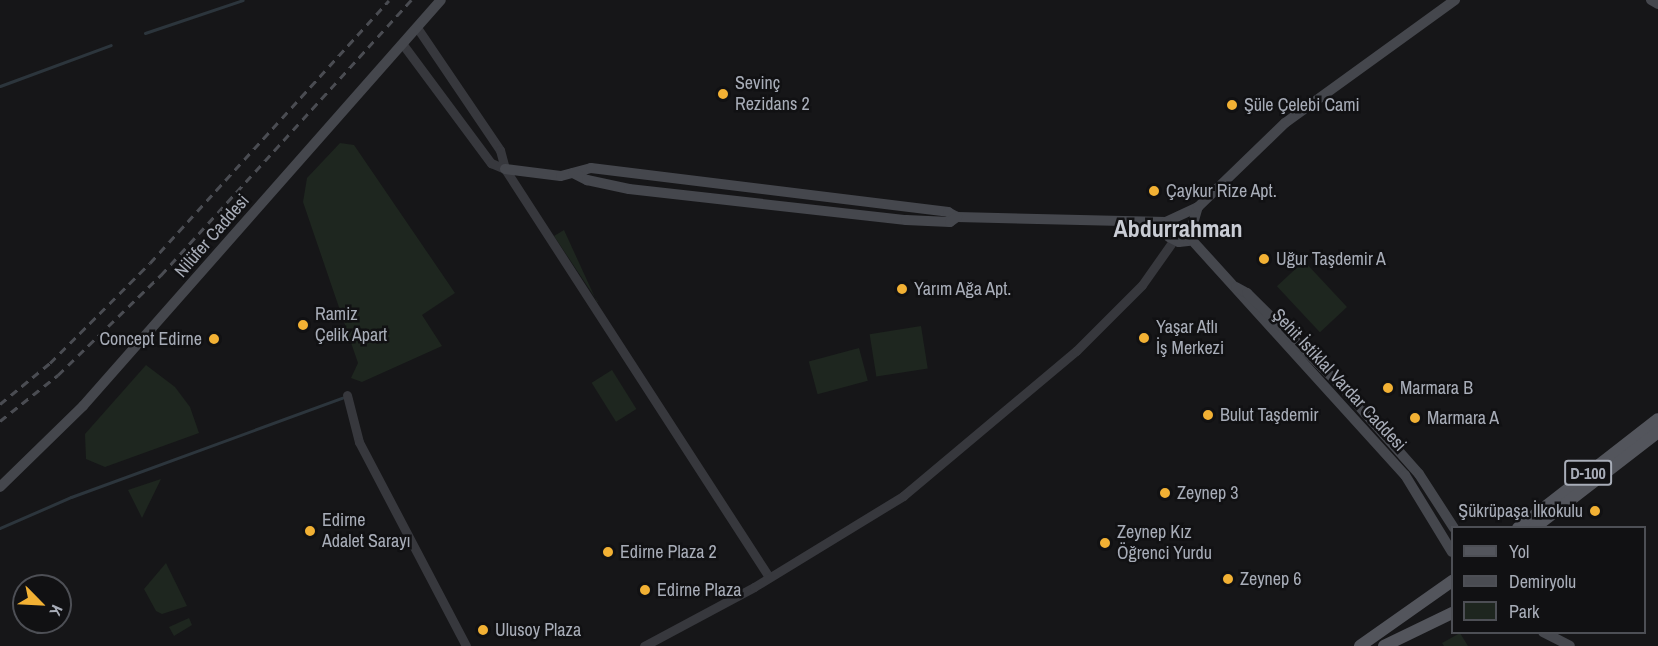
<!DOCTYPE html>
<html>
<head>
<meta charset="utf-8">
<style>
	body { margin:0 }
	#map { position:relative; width:1658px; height:646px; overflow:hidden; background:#161618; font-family:"Archivo Narrow",sans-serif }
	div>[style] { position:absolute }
	.green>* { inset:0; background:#1e261f; transform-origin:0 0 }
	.stream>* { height:3px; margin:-1.5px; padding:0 1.5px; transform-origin:1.5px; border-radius:1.5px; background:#2c353c }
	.tertiary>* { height:9px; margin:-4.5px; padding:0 4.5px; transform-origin:4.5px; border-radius:4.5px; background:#37383d }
	.secondary>* { height:10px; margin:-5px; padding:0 5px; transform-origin:5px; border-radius:5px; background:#45474d }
	.primary>* { height:12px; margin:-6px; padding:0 6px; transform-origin:6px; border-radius:6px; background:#53555c }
	.rail>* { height:3px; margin-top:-1.5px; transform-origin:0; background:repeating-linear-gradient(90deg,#4a4c52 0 8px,transparent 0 14px) }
	.dots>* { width:16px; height:16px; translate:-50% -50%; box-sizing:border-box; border:3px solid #111113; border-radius:50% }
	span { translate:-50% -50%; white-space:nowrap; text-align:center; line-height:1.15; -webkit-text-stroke:5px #111113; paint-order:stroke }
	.shield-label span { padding:2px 4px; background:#111113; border:2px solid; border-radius:4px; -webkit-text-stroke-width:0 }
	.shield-label { font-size:16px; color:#a8adb8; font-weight:700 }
	.poi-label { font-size:18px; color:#a8adb8 }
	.left { translate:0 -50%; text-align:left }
	.right { translate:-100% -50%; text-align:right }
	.street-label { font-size:18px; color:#a8adb8 }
	.district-label { font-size:24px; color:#c9ccd4; font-weight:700 }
	.legend { position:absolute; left:1451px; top:526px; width:195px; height:108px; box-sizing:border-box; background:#111113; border:2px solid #4d4f55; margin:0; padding:8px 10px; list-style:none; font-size:18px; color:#a8adb8 }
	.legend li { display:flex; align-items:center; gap:12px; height:30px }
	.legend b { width:30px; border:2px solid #4d4f55 }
	.north { position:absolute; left:12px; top:574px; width:60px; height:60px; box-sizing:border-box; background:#111113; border:2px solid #4d4f55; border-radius:50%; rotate:114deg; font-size:16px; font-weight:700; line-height:24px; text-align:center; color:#a8adb8 }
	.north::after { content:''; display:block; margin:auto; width:21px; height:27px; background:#f2b134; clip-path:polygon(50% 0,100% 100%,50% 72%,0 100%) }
</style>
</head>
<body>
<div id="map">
	<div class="green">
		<i style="clip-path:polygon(340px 143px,354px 145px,455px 293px,422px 315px,442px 346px,362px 382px,351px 378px,358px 363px,303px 202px,307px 178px)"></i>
		<i style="clip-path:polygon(564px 230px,597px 302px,598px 302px,554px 236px)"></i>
		<i style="left:1304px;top:261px;width:63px;height:37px;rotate:47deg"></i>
		<i style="left:921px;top:326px;width:43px;height:52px;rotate:81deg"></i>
		<i style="left:859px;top:348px;width:34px;height:52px;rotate:75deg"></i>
		<i style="clip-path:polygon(146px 365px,175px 387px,190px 407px,199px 433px,105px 467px,86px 459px,85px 434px)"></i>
		<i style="left:612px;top:370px;width:46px;height:24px;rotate:58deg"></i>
		<i style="clip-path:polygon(161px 479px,142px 518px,128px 490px)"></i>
		<i style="clip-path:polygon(166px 563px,187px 606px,162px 614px,156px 611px,144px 589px)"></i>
		<i style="clip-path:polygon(189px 618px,192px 625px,174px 636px,169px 627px)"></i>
		<i style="clip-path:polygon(1460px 633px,1468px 646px,1444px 646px,1442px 643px)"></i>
	</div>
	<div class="stream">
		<i style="left:145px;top:33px;width:103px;rotate:-18.6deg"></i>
		<i style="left:0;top:86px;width:118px;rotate:-20.3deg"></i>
		<i style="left:0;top:528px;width:77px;rotate:-23.6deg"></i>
		<i style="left:71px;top:497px;width:289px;rotate:-20.1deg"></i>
	</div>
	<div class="tertiary">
		<i style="left:418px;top:29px;width:146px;rotate:55.9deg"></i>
		<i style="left:500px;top:150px;width:20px;rotate:75deg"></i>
		<i style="left:505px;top:169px;width:486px;rotate:57.1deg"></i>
		<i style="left:404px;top:46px;width:146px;rotate:53.4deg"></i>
		<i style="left:491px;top:163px;width:15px;rotate:23deg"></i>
		<i style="left:347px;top:395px;width:49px;rotate:75.7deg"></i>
		<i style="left:359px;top:442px;width:230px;rotate:62.3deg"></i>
		<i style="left:644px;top:646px;width:125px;rotate:-28.2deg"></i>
		<i style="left:754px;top:587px;width:175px;rotate:-31.4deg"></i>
		<i style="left:903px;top:496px;width:226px;rotate:-40deg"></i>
		<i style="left:1076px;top:351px;width:93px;rotate:-45deg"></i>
		<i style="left:1142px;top:285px;width:54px;rotate:-54.8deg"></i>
	</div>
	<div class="secondary">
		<i style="left:1651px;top:0;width:8px;rotate:30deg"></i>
		<i style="left:505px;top:169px;width:56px;rotate:7.1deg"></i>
		<i style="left:561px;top:176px;width:31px;rotate:-15deg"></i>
		<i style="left:591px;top:168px;width:360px;rotate:7deg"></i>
		<i style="left:948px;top:212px;width:10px;rotate:29deg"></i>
		<i style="left:957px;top:217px;width:209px;rotate:1.4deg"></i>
		<i style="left:573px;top:173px;width:16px;rotate:27deg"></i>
		<i style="left:587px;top:180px;width:43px;rotate:12.1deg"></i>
		<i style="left:629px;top:189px;width:279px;rotate:6.4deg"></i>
		<i style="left:906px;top:220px;width:44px;rotate:2.6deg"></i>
		<i style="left:950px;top:222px;width:9px;rotate:-36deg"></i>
		<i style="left:1198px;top:207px;width:35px;rotate:155deg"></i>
		<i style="left:1166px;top:222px;width:15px;rotate:79deg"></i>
		<i style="left:1169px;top:237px;width:11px;rotate:27deg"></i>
		<i style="left:1179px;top:242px;width:9px;rotate:-6deg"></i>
		<i style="left:1188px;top:241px;width:35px;rotate:-74deg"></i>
		<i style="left:1198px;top:207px;width:121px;rotate:-44deg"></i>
		<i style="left:1285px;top:123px;width:210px;rotate:-35.9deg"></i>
		<i style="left:1190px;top:238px;width:320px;rotate:47.8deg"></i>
		<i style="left:1405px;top:475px;width:90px;rotate:58.6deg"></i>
		<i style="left:1236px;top:287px;width:13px;rotate:29deg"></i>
		<i style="left:1247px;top:293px;width:134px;rotate:44.7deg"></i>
		<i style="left:1342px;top:387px;width:116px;rotate:48.5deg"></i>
		<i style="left:1419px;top:474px;width:64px;rotate:57.1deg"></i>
		<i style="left:0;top:487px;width:116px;rotate:-44.3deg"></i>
		<i style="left:83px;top:406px;width:541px;rotate:-48.6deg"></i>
		<i style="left:1543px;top:632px;width:30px;rotate:27deg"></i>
	</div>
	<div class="primary">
		<i style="left:1518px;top:528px;width:177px;rotate:-37.9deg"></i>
		<i style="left:1534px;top:528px;width:157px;rotate:-37.7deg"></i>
		<i style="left:1360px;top:646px;width:113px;rotate:-35.2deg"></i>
		<i style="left:1384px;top:646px;width:76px;rotate:-25.9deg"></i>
	</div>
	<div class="rail">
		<i style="left:0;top:404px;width:65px;rotate:-39.4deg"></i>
		<i style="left:50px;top:363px;width:141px;rotate:-45deg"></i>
		<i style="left:150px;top:263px;width:355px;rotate:-47.7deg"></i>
		<i style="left:0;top:421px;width:74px;rotate:-38.4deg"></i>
		<i style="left:58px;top:375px;width:144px;rotate:-44.2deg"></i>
		<i style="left:161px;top:275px;width:372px;rotate:-47.7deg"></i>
	</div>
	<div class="dots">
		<i style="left:723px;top:94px;background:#f2b134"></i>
		<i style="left:1232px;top:105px;background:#f2b134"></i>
		<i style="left:1154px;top:191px;background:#f2b134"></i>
		<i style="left:1264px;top:259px;background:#f2b134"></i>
		<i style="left:902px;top:289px;background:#f2b134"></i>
		<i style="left:303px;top:325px;background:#f2b134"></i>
		<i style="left:1144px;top:338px;background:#f2b134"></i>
		<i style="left:214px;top:339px;background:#f2b134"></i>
		<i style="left:1388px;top:388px;background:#f2b134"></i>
		<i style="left:1208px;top:415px;background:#f2b134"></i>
		<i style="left:1415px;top:418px;background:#f2b134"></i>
		<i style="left:1165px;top:493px;background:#f2b134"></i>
		<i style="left:1595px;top:511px;background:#f2b134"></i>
		<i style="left:310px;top:531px;background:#f2b134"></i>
		<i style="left:1105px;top:543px;background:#f2b134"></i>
		<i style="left:608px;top:552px;background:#f2b134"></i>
		<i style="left:1228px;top:579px;background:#f2b134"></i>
		<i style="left:645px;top:590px;background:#f2b134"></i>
		<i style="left:483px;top:630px;background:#f2b134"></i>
	</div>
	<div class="shield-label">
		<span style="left:1588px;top:473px">D-100</span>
	</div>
	<div class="poi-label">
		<span class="left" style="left:735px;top:94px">Sevinç<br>Rezidans 2</span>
		<span class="left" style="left:1244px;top:105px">Şüle Çelebi Cami</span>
		<span class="left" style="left:1166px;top:191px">Çaykur Rize Apt.</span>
		<span class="left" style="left:1276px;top:259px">Uğur Taşdemir A</span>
		<span class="left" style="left:914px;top:289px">Yarım Ağa Apt.</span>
		<span class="left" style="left:315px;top:325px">Ramiz<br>Çelik Apart</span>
		<span class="left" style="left:1156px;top:338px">Yaşar Atlı<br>İş Merkezi</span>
		<span class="right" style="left:202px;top:339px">Concept Edirne</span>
		<span class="left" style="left:1400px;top:388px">Marmara B</span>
		<span class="left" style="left:1220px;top:415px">Bulut Taşdemir</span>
		<span class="left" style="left:1427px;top:418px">Marmara A</span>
		<span class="left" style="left:1177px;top:493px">Zeynep 3</span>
		<span class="right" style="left:1583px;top:511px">Şükrüpaşa İlkokulu</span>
		<span class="left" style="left:322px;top:531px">Edirne<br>Adalet Sarayı</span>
		<span class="left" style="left:1117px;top:543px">Zeynep Kız<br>Öğrenci Yurdu</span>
		<span class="left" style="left:620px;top:552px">Edirne Plaza 2</span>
		<span class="left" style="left:1240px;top:579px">Zeynep 6</span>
		<span class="left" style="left:657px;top:590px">Edirne Plaza</span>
		<span class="left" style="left:495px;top:630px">Ulusoy Plaza</span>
	</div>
	<div class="street-label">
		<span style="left:212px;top:236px;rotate:-49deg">Nilüfer Caddesi</span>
		<span style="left:1339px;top:380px;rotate:47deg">Şehit İstiklal Vardar Caddesi</span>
	</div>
	<div class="district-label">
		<span style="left:1178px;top:229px">Abdurrahman</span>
	</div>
	<ul class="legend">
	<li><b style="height:8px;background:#53555c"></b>Yol</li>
	<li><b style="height:8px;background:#4a4c52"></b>Demiryolu</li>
	<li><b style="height:16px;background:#1e261f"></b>Park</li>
	</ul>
	<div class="north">K</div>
</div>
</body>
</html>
